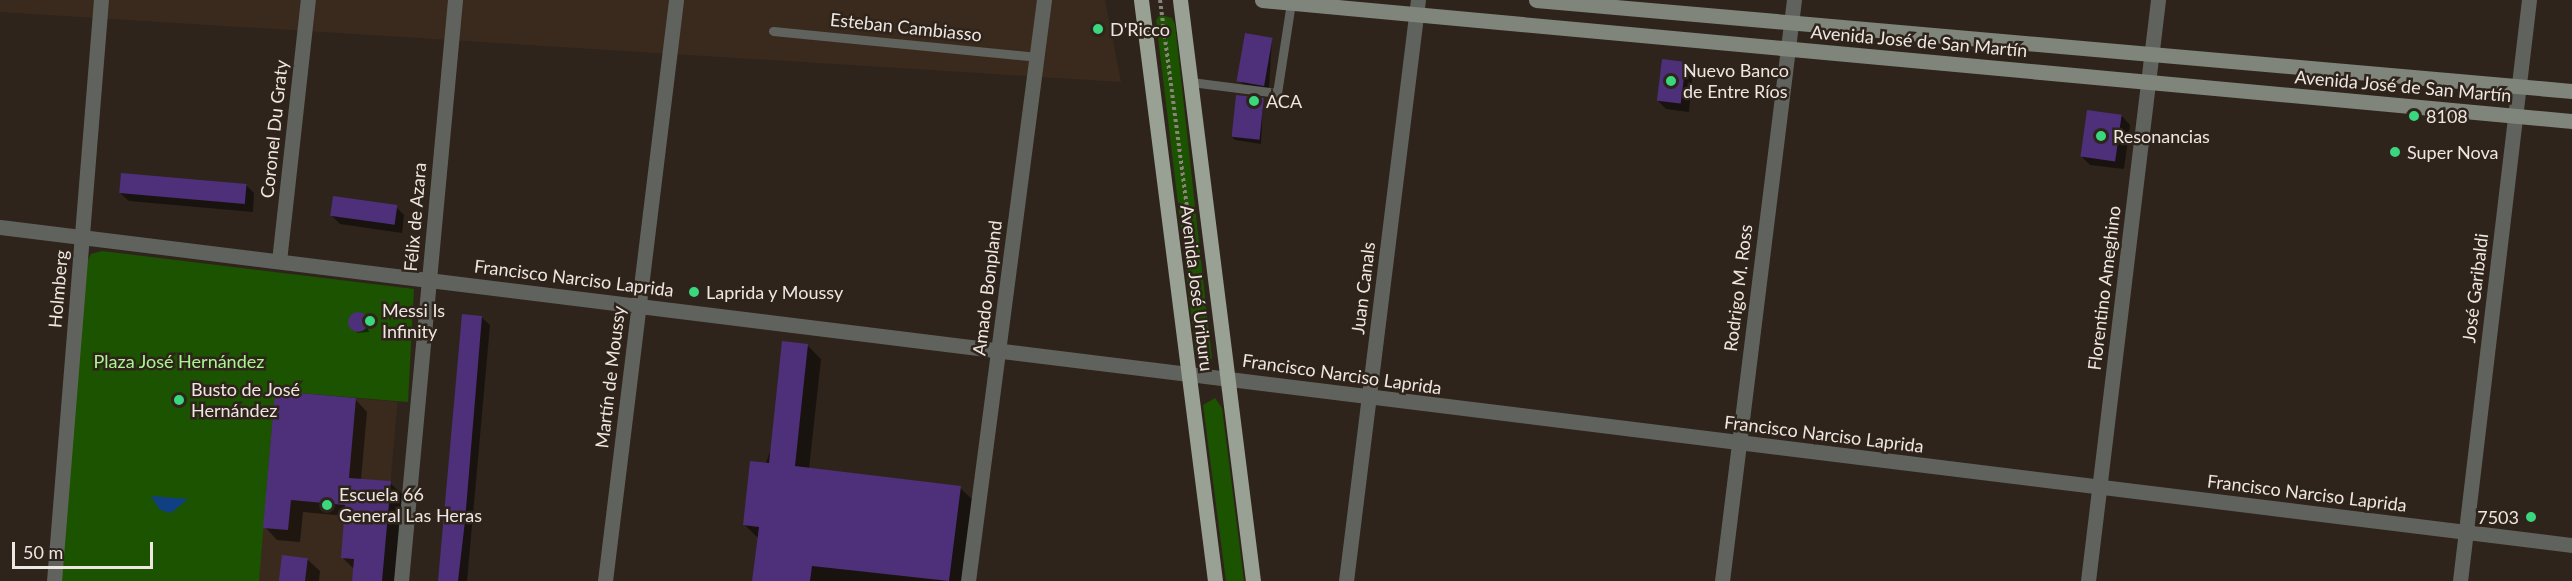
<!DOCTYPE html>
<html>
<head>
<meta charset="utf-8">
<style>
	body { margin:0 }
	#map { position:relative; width:2572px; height:581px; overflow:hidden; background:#2e241b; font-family:Lato,sans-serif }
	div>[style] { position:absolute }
	.built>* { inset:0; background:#3a2a1d; transform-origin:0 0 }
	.green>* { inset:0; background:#1c5301 }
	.water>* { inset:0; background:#104082 }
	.shadow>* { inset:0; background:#0007 }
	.building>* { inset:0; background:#4e2f79; transform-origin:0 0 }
	.round { border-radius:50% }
	.path>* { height:4px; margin-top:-2px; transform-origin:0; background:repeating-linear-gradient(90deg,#8c837c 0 3px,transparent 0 6px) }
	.lane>* { height:9px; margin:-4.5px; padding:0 4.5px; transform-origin:4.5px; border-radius:4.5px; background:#60635d }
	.street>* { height:15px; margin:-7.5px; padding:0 7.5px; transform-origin:7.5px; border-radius:7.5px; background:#60635d }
	.secondary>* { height:15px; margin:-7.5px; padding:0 7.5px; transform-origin:7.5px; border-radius:7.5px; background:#80857c }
	.primary>* { height:15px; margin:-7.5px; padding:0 7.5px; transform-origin:7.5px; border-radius:7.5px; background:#99a094 }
	.dots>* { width:16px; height:16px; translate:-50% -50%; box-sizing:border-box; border:3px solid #2e241b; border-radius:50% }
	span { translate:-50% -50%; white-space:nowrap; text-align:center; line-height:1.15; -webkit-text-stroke:5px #2e241b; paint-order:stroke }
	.street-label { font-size:18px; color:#eee6e1 }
	.poi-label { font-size:18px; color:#eee6e1 }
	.left { translate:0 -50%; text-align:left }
	.right { translate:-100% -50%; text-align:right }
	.park-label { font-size:18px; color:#a9f691 }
	.scale { position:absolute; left:12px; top:542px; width:141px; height:27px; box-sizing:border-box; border:3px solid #eee6e1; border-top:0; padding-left:8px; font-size:18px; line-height:21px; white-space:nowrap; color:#eee6e1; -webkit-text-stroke:4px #2e241b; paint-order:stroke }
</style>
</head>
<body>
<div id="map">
	<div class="built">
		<i style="clip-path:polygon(0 0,1105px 0,1121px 82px,0 12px)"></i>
		<i style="left:275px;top:391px;width:123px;height:191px;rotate:5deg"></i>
	</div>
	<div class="green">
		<i style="clip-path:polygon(1160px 15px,1172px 18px,1175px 25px,1212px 359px,1196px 354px,1156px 20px)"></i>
		<i style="clip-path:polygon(102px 251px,414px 289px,408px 402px,275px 391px,259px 581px,60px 581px,85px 266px,91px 254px)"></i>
		<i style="clip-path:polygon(1215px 398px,1222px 408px,1244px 581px,1226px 581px,1203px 405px)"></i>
	</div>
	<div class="water">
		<i style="clip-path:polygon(151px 496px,188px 499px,171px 513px,160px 510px)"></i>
	</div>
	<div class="shadow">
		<i style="clip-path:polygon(1272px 39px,1269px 88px,1243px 84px,1239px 81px)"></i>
		<i style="clip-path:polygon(1685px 63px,1693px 71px,1689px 112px,1666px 109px,1658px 101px)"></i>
		<i style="clip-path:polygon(1263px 100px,1261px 144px,1235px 140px,1231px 136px)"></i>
		<i style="clip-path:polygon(2122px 116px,2130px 125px,2124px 169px,2090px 165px,2082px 157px)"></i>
		<i style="clip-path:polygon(246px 185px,254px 193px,253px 212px,129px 201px,120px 193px)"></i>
		<i style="clip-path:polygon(396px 207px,404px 215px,402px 233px,340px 224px,331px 215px)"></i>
		<i style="clip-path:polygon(364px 315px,369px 332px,357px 333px,352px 317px)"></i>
		<i style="clip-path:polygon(481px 317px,490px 325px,467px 581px,440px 581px)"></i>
		<i style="clip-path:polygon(808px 346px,821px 359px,809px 469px,960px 488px,974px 501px,964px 581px,754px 581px,758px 538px,744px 524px)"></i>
		<i style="clip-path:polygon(355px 399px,367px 412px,361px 480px,390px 483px,403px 495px,395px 581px,354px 581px,355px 570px,342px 557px,346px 516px,303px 512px,300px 542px,277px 540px,265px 527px)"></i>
		<i style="clip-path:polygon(307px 559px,320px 571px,319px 581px,281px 581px)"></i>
	</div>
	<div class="building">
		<i style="left:1245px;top:33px;width:28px;height:49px;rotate:10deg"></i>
		<i style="left:1662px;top:59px;width:24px;height:42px;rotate:7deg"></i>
		<i style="left:1236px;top:95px;width:28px;height:42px;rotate:6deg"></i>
		<i style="left:2087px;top:110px;width:35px;height:47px;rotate:8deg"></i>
		<i style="left:121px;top:173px;width:126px;height:20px;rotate:5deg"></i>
		<i style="left:333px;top:196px;width:65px;height:20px;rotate:8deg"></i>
		<i class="round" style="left:348px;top:312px;width:20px;height:20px"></i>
		<i style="clip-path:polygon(462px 314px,482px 316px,465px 521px,458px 581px,438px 581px)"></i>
		<i style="clip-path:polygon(782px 341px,808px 344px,795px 466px,961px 486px,949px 581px,812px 566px,810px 581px,752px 581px,759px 527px,743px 525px,750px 461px,769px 463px)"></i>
		<i style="clip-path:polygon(275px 391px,356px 398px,349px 478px,391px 481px,382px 581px,352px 581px,354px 559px,341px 558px,345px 505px,291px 500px,288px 530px,263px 528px)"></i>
		<i style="left:282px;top:555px;width:26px;height:26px;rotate:7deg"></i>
	</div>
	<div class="path">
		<i style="left:1160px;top:0;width:242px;rotate:82.6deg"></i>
	</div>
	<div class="lane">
		<i style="left:773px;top:31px;width:265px;rotate:5.6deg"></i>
		<i style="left:1191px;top:82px;width:87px;rotate:7.3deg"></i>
		<i style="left:1277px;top:93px;width:91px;rotate:-81.2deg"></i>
	</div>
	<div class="street">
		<i style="left:0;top:227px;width:2592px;rotate:7.05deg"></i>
		<i style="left:279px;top:261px;width:263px;rotate:-83.7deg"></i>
		<i style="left:54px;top:581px;width:583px;rotate:-85.38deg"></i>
		<i style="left:401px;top:581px;width:584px;rotate:-84.69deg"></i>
		<i style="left:605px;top:581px;width:585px;rotate:-83.03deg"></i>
		<i style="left:968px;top:581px;width:586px;rotate:-82.55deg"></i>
		<i style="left:1346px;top:581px;width:585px;rotate:-82.94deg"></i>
		<i style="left:1722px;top:581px;width:585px;rotate:-82.94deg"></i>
		<i style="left:2088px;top:581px;width:585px;rotate:-83.13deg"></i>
		<i style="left:2460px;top:581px;width:585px;rotate:-83.23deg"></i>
	</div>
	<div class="secondary">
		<i style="left:1262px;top:0;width:1316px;rotate:5.28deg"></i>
		<i style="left:1536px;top:0;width:1040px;rotate:5.02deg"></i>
	</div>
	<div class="primary">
		<i style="left:1141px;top:0;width:586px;rotate:82.74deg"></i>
		<i style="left:1180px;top:0;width:586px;rotate:82.84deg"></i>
	</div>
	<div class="dots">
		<i style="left:1098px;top:29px;background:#3ad77f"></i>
		<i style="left:1671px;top:81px;background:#3ad77f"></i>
		<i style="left:1254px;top:101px;background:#3ad77f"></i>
		<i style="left:2414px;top:116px;background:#3ad77f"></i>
		<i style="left:2101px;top:136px;background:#3ad77f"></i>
		<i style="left:2395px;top:152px;background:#3ad77f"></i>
		<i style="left:694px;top:292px;background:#3ad77f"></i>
		<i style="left:370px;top:321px;background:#3ad77f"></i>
		<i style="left:179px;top:400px;background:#3ad77f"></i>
		<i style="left:327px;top:505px;background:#3ad77f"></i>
		<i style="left:2531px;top:517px;background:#3ad77f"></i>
	</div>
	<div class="street-label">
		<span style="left:906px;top:27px;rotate:6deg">Esteban Cambiasso</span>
		<span style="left:1919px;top:41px;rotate:5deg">Avenida José de San Martín</span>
		<span style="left:2403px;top:86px;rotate:5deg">Avenida José de San Martín</span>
		<span style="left:274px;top:129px;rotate:-84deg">Coronel Du Graty</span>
		<span style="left:415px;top:217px;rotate:-85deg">Félix de Azara</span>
		<span style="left:574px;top:278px;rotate:7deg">Francisco Narciso Laprida</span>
		<span style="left:987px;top:288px;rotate:-83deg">Amado Bonpland</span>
		<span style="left:1197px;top:288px;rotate:83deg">Avenida José Uriburu</span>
		<span style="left:1363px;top:288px;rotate:-83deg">Juan Canals</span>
		<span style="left:1738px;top:288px;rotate:-83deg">Rodrigo M. Ross</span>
		<span style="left:2104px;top:288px;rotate:-83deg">Florentino Ameghino</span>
		<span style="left:2475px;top:288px;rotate:-83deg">José Garibaldi</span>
		<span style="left:58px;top:289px;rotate:-85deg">Holmberg</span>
		<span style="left:1342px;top:374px;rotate:8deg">Francisco Narciso Laprida</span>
		<span style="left:610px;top:377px;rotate:-83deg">Martín de Moussy</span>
		<span style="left:1824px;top:434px;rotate:7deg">Francisco Narciso Laprida</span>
		<span style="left:2307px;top:493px;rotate:7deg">Francisco Narciso Laprida</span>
	</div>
	<div class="poi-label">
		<span class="left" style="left:1110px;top:29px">D'Ricco</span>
		<span class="left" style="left:1683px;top:81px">Nuevo Banco<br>de Entre Ríos</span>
		<span class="left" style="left:1266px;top:101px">ACA</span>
		<span class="left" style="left:2426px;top:116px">8108</span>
		<span class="left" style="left:2113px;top:136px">Resonancias</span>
		<span class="left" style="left:2407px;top:152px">Super Nova</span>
		<span class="left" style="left:706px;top:292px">Laprida y Moussy</span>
		<span class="left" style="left:382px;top:321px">Messi Is<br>Infinity</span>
		<span class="left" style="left:191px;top:400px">Busto de José<br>Hernández</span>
		<span class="left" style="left:339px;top:505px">Escuela 66<br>General Las Heras</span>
		<span class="right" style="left:2519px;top:517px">7503</span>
	</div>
	<div class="park-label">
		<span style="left:179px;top:361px">Plaza José Hernández</span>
	</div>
	<div class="scale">50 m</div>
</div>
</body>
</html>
